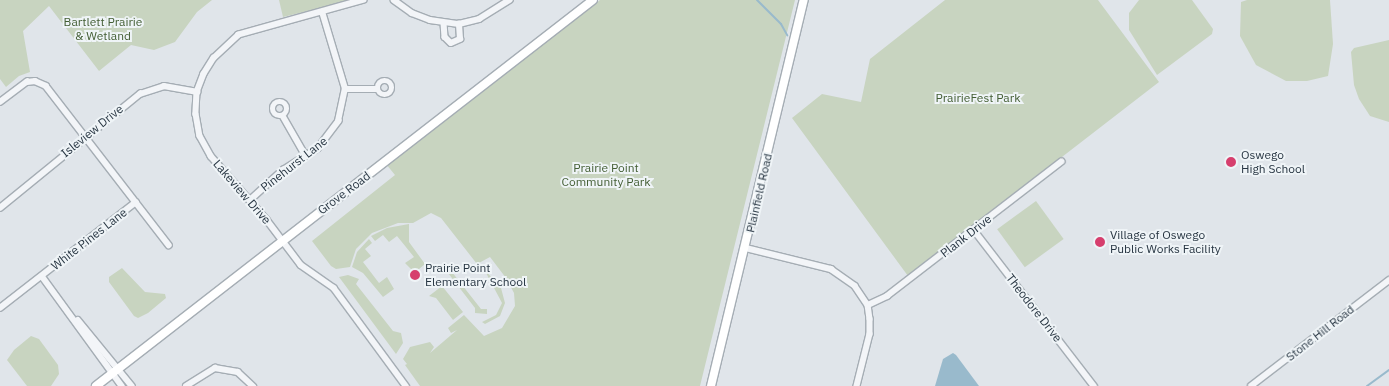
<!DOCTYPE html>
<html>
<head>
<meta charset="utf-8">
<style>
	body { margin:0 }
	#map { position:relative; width:1389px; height:386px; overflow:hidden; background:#e0e5ea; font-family:"IBM Plex Sans",sans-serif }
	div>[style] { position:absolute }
	.green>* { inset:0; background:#c8d4c0; transform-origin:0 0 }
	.water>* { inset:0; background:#99bacc }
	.stream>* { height:2px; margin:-1px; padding:0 1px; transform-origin:1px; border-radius:1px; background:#99bacc }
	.roads { filter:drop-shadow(1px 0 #a5adb4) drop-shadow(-1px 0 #a5adb4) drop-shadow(0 1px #a5adb4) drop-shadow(0 -1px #a5adb4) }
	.street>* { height:5.5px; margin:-2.75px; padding:0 2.75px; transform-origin:2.75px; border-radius:2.75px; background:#f3f5f8 }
	.street>.ring { margin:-2.75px; padding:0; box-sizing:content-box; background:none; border:5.5px solid #f3f5f8; border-radius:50% }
	.secondary>* { height:8px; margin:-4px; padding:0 4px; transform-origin:4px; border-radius:4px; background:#fff }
	.dots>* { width:14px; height:14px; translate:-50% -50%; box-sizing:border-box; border:2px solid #eff4f7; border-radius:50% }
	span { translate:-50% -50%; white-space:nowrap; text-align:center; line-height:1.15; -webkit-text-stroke:4px #eff4f7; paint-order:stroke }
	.park-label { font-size:12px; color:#435e34 }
	.street-label { font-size:12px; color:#273542 }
	.poi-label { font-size:12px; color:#273542 }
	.left { translate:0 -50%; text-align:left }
</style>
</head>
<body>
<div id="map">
	<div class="green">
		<i style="clip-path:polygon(0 0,212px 0,197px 12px,175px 42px,154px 50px,131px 45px,99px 71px,49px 6px,23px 31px,30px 72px,19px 76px,6px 87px,0 79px)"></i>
		<i style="clip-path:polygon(279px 0,353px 0,283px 17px)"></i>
		<i style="clip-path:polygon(600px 0,795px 0,700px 386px,420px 386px,405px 365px,407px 364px,403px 359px,410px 347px,430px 342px,434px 347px,430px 353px,457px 330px,451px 333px,448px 328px,464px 315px,484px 336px,502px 328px,515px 306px,514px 293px,506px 278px,490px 257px,477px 264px,441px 218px,431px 213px,413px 223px,398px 223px,372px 233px,356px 249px,350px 267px,336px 269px,331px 266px,312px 241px,395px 175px,386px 164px)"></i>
		<i style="clip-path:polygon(945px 0,1098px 0,1159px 82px,908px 276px,792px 118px,822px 94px,861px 102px,870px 59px)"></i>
		<i style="clip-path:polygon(1139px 0,1192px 0,1213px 29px,1212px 34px,1157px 75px,1129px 30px,1129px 13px)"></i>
		<i style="clip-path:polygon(1247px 0,1330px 0,1333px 44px,1328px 76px,1307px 81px,1286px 81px,1256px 65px,1240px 36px,1241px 2px)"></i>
		<i style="clip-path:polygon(1389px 40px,1389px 122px,1370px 116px,1359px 99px,1354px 85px,1351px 52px,1354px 48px)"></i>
		<i style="left:1036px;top:201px;width:47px;height:48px;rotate:54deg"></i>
		<i style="clip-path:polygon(409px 224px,409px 242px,425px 264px,412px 275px,412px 270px,405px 263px,414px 257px,397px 236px,389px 242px,383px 235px,375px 241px,371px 236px,387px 228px)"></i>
		<i style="clip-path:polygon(369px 239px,372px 243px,365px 249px,371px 256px,363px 262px,379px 283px,387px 277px,394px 289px,383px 297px,363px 273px,352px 267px,357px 252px)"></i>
		<i style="clip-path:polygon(451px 263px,448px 267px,481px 309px,487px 309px,487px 314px,475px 313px,475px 308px,445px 269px,440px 271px)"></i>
		<i style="clip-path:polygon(122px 268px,145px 292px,165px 294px,166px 298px,148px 313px,138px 318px,134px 316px,109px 282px,109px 277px)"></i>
		<i style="clip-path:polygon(484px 269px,501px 288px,505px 303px,500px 316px,485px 324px,482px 322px,496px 315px,502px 303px)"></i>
		<i style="clip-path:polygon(348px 275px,359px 279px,356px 284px,393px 331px,401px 333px,403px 343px,396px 354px,339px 277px)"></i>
		<i style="clip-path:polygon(442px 286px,463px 312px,453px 320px,436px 298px,429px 296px)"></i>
		<i style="clip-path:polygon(31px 336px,39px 339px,58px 365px,59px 374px,51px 386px,27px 386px,7px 360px,14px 350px)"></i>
	</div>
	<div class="water">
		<i style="clip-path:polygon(953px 353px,956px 355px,979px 386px,935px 386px,943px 359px)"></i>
	</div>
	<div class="stream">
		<i style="left:757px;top:0;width:34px;rotate:45deg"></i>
		<i style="left:781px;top:24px;width:13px;rotate:61deg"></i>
		<i style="left:1367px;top:386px;width:27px;rotate:-36deg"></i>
	</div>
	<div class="roads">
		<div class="street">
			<i style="left:364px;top:0;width:130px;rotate:164.4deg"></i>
			<i style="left:239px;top:35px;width:34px;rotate:137deg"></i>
			<i style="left:214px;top:58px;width:19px;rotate:122deg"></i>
			<i style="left:204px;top:74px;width:19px;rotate:111deg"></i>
			<i style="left:197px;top:92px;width:22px;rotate:93deg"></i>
			<i style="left:196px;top:114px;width:22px;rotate:80deg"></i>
			<i style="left:200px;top:136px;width:23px;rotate:61deg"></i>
			<i style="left:211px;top:156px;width:85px;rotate:48.8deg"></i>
			<i style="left:267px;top:220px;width:56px;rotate:52.9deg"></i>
			<i style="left:301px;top:265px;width:40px;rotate:34.9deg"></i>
			<i style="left:334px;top:288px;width:122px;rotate:53.7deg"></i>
			<i style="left:394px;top:0;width:22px;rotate:36deg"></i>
			<i style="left:412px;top:13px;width:19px;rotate:21deg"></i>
			<i style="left:430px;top:20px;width:29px;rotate:8deg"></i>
			<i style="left:459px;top:24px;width:21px;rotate:-14deg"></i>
			<i style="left:479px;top:19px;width:36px;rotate:-32deg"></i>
			<i style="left:444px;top:23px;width:14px;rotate:86deg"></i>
			<i style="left:445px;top:37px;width:8px;rotate:45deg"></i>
			<i style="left:451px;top:43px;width:10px;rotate:-24deg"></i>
			<i style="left:460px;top:39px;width:15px;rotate:-94deg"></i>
			<i class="ring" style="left:378px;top:81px;width:8.5px;height:8.5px"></i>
			<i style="left:345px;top:89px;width:32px"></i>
			<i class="ring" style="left:273px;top:102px;width:8.5px;height:8.5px"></i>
			<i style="left:0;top:102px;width:34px;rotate:-37deg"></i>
			<i style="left:27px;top:82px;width:8px;rotate:-7deg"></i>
			<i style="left:35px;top:81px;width:12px;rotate:24deg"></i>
			<i style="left:46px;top:86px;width:201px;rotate:52.3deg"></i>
			<i style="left:283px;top:116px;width:46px;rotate:60.1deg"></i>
			<i style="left:250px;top:200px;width:45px;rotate:-42.3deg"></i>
			<i style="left:283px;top:170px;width:41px;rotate:-32.2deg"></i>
			<i style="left:318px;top:148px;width:34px;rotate:-53deg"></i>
			<i style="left:338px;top:121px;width:33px;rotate:-78deg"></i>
			<i style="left:345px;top:89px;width:80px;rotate:-106.6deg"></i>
			<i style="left:0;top:208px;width:181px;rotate:-39.2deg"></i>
			<i style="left:140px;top:94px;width:25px;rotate:-18deg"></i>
			<i style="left:164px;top:86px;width:34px;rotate:10deg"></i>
			<i style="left:974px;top:230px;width:197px;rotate:52.4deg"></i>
			<i style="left:746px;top:248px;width:88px;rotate:13.9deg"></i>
			<i style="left:831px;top:269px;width:29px;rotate:35deg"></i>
			<i style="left:855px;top:286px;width:23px;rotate:56deg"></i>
			<i style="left:868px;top:305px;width:14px;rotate:82deg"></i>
			<i style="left:870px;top:319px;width:15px;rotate:90deg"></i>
			<i style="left:870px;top:334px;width:54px;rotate:104deg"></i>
			<i style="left:42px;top:276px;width:136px;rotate:54deg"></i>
			<i style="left:868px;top:305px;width:21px;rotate:-25deg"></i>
			<i style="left:887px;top:296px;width:220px;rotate:-37.6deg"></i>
			<i style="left:0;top:308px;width:172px;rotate:-37.9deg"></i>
			<i style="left:78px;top:320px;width:85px;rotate:50.7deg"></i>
			<i style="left:186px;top:386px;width:34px;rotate:-32deg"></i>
			<i style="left:215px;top:368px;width:23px;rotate:10deg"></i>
			<i style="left:238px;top:372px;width:21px;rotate:43deg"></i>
			<i style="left:1251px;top:386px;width:174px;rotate:-37.5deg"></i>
		</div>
		<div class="secondary">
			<i style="left:96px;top:386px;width:629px;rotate:-37.84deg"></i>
			<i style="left:711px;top:386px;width:397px;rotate:-76.5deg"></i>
		</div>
	</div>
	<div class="dots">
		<i style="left:1231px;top:162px;background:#d63e6d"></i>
		<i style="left:1100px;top:242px;background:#d63e6d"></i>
		<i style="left:415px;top:275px;background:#d63e6d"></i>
	</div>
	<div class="park-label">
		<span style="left:103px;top:29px">Bartlett Prairie<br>&amp; Wetland</span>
		<span style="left:978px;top:98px">PrairieFest Park</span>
		<span style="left:606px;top:175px">Prairie Point<br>Community Park</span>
	</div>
	<div class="street-label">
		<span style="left:92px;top:131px;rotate:-39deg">Isleview Drive</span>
		<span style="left:294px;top:164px;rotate:-38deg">Pinehurst Lane</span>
		<span style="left:242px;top:192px;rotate:49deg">Lakeview Drive</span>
		<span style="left:344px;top:193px;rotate:-37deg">Grove Road</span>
		<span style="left:759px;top:193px;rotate:-77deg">Plainfield Road</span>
		<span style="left:966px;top:236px;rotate:-38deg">Plank Drive</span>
		<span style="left:89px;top:239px;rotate:-38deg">White Pines Lane</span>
		<span style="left:1034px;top:308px;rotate:52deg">Theodore Drive</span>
		<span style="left:1320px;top:333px;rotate:-38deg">Stone Hill Road</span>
	</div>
	<div class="poi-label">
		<span class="left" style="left:1241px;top:162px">Oswego<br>High School</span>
		<span class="left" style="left:1110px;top:242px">Village of Oswego<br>Public Works Facility</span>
		<span class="left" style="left:425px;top:275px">Prairie Point<br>Elementary School</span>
	</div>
</div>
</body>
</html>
